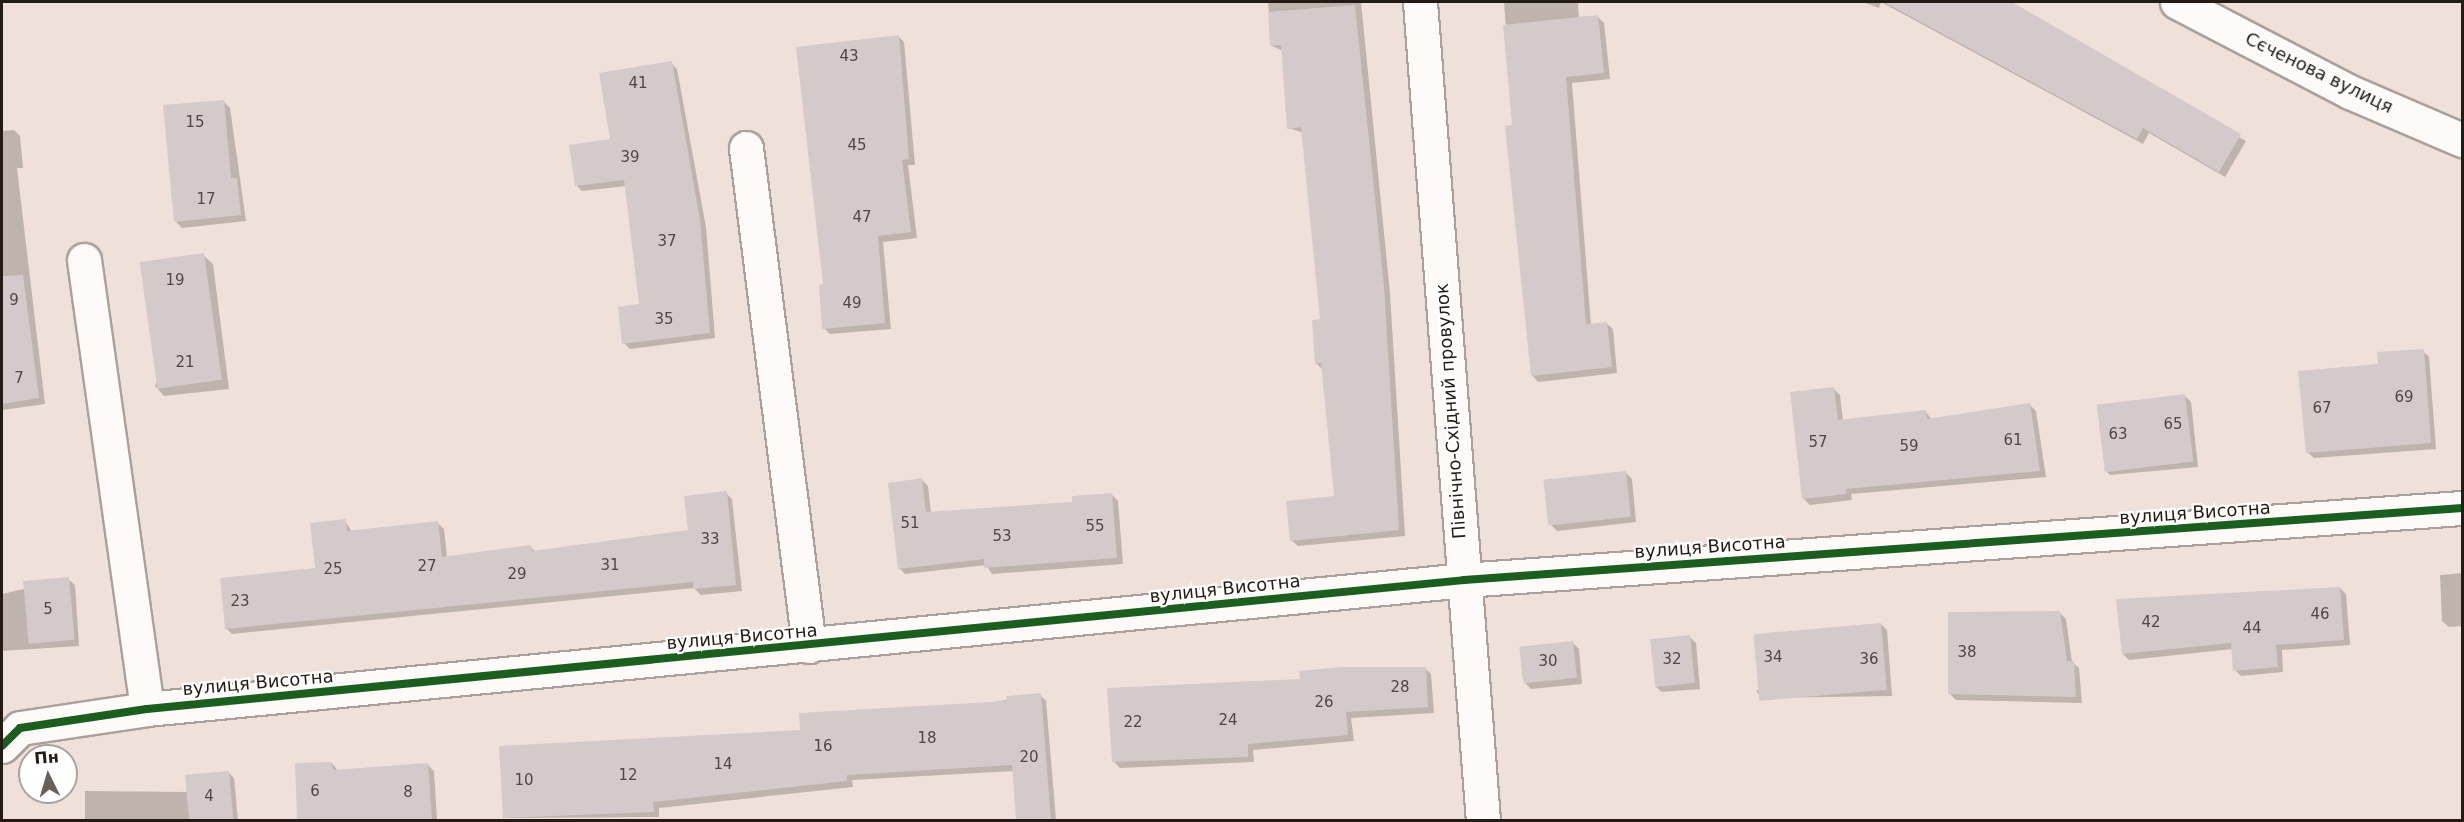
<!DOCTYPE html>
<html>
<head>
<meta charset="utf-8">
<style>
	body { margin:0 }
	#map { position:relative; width:2464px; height:822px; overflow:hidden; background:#efe0da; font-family:"DejaVu Sans",sans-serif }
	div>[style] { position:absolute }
	.shadow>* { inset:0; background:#0003 }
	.building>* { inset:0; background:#d5cacb; transform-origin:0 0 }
	.roads { filter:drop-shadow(2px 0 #aba09b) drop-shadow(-2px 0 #aba09b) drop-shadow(0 2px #aba09b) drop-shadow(0 -2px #aba09b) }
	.minor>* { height:33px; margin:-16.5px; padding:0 16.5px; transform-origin:16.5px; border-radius:16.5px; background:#fdfaf9 }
	.cycleway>* { height:8px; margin:-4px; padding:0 4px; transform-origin:4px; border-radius:4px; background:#1b5e20 }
	span { translate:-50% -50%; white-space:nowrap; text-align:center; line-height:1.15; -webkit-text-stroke:4.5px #fff; paint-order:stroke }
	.number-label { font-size:15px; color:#504643 }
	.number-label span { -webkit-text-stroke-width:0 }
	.street-label { font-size:18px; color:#241a16 }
	.frame { position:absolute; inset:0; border:3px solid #241a16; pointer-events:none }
	.north { position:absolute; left:18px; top:744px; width:60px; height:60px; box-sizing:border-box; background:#fff; border:2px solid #a7a3a2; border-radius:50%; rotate:355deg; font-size:16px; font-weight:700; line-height:24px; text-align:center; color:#241a16 }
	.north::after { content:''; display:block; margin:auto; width:21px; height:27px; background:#6b5f5b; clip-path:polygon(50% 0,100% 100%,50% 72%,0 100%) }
</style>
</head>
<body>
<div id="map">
	<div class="shadow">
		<i style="clip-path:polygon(1268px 2px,1361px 2px,1390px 293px,1405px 536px,1298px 546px,1291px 540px,1336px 497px,1323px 370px,1316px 363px,1321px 321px,1303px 133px,1289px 128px,1283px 51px,1272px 46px)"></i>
		<i style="clip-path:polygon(1504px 2px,1578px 2px,1579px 19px,1598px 17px,1604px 23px,1610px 79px,1572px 83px,1591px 325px,1606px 323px,1613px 329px,1617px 373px,1538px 382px,1532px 375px)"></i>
		<i style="clip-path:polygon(1863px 2px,1881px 2px,1879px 8px)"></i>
		<i style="clip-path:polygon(1881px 2px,2007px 2px,2246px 141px,2225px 177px,2149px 133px,2143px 144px)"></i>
		<i style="clip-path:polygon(898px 36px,904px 42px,915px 165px,908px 165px,917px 238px,883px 242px,891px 329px,830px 334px,824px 328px,825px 286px)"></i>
		<i style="clip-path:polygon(671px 63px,677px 69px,706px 227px,715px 338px,630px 349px,624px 343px,641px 305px,626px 186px,582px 191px,576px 185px)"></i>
		<i style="clip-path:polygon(224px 102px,230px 108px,246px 221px,182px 228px,176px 222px)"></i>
		<i style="clip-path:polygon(14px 130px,20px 136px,23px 168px,17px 168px,45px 404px,2px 410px,2px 131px)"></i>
		<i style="clip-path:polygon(203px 255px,213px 264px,229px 389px,164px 396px,155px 386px)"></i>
		<i style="clip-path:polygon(2423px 351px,2429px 357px,2436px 449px,2314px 458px,2307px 452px)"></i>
		<i style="clip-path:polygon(1834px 389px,1840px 395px,1843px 421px,1926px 412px,1932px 420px,2030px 405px,2036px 411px,2046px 477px,1851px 494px,1852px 500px,1810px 505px,1804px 499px)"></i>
		<i style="clip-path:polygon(2184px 395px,2191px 402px,2198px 467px,2110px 475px,2104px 469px)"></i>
		<i style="clip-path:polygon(1626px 473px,1632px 479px,1636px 522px,1557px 531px,1551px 525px)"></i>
		<i style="clip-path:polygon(922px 480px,928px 486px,931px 513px,1074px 503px,1112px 495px,1118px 501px,1123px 564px,992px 574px,986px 565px,905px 574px,899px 568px)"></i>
		<i style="clip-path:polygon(726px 493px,732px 499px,742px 591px,701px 595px,694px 588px,232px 634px,226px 628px,317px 569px,345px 521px,352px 532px,437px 523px,444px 529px,447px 557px,530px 547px,536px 552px,689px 531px)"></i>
		<i style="clip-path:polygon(2462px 573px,2462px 626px,2449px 627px,2442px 621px,2440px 575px)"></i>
		<i style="clip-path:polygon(68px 579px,75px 585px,79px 646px,2px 651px,2px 594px)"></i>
		<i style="clip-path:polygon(2340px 588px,2346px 594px,2350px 645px,2282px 650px,2283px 672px,2241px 676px,2235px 670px,2233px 649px,2129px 660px,2123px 654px)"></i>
		<i style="clip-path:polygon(2060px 613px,2066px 619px,2072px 662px,2079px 668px,2082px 703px,1956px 700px,1950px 694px)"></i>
		<i style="clip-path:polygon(1881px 624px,1887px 630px,1892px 696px,1762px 698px,1756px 691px)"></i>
		<i style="clip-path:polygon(1690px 637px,1696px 643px,1700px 689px,1662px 692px,1655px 686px)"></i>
		<i style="clip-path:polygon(1573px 643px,1579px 649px,1582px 684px,1531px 689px,1525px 683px)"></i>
		<i style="clip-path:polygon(1425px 668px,1431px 674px,1434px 713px,1351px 718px,1354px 741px,1253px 750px,1254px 762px,1120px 768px,1114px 762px)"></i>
		<i style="clip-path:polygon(1040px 695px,1046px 701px,1056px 820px,1018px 820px,1014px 771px,852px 780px,853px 787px,659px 808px,659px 817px,505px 818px,802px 731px)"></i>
		<i style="clip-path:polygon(332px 763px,338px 771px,428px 765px,434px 771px,437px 820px,298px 820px,297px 764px)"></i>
		<i style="clip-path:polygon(228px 772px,234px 778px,238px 820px,85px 820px,85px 791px,188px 792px)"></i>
	</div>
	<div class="building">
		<i style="clip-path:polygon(1884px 2px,2012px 2px,2241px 134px,2219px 172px,2143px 128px,2137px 139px)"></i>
		<i style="clip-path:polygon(1355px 5px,1384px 286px,1399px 530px,1290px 541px,1286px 501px,1334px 496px,1321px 363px,1315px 364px,1312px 320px,1320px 319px,1301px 127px,1287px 129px,1281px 45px,1270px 46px,1268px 12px)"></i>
		<i style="clip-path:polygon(1598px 15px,1604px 73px,1566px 77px,1586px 324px,1607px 322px,1612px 367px,1531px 376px,1505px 126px,1512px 125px,1503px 25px)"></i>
		<i style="clip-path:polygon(899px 35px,909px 159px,902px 160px,911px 232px,878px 236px,885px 323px,822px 329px,819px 285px,823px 284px,796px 47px)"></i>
		<i style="clip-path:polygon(672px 61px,700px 220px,710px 333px,622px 344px,618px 307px,639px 304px,624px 180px,575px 186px,569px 145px,610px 139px,599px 73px)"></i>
		<i style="clip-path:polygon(224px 100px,231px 178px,237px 178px,241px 215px,174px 222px,163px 105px)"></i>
		<i style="left:204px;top:253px;width:128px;height:65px;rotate:82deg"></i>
		<i style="clip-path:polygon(23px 275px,39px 398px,2px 404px,2px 276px)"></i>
		<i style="clip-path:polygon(2424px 349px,2431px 443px,2306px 453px,2298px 371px,2378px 364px,2377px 352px)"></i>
		<i style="clip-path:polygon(1834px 387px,1838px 420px,1926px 410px,1927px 419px,2030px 403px,2040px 471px,1846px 489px,1846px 494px,1802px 499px,1790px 392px)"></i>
		<i style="left:2185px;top:394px;width:68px;height:89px;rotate:83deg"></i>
		<i style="left:1626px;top:471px;width:46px;height:83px;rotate:84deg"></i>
		<i style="clip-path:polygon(922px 478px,926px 512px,1072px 502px,1072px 496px,1112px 493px,1117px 558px,984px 568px,984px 559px,898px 569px,888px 483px)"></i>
		<i style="clip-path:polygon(727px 491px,736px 585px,693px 589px,693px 582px,225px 629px,220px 578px,315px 568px,310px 523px,346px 519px,347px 531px,438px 521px,442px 557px,531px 545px,532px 551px,688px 530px,684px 496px)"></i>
		<i style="left:69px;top:577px;width:63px;height:46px;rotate:85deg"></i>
		<i style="clip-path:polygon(2340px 587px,2344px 640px,2276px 645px,2278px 667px,2233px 671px,2231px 643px,2122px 654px,2116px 599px)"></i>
		<i style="clip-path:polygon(2060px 611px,2067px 661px,2074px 661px,2076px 697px,1948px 694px,1948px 612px)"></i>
		<i style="left:1881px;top:623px;width:67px;height:128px;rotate:85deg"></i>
		<i style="left:1690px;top:635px;width:48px;height:40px;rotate:84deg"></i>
		<i style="left:1573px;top:641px;width:37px;height:54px;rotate:84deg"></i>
		<i style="clip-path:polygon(1342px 667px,1426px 667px,1428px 707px,1346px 712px,1348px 735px,1248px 744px,1248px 757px,1112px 762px,1107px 688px,1300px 679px,1299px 671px)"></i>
		<i style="clip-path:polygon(1041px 693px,1051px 820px,1016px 820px,1012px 765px,847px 775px,847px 781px,653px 802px,654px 812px,503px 818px,499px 746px,800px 730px,799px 713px,1007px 701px,1006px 696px)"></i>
		<i style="clip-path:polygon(332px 762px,333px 770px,428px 763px,432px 820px,297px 820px,295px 763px)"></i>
		<i style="left:229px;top:771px;width:49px;height:44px;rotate:85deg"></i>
	</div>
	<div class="roads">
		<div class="minor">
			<i style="left:1420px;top:2px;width:820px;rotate:85.6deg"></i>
			<i style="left:2177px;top:2px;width:195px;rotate:27.5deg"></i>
			<i style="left:2350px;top:92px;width:122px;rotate:23.2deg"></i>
			<i style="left:746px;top:148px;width:502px;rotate:82.79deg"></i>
			<i style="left:84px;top:260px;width:453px;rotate:82deg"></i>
			<i style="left:2px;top:746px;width:25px;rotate:-45deg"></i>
			<i style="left:20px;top:728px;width:128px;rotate:-8.5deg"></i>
			<i style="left:147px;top:709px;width:1323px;rotate:-5.59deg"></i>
			<i style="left:1464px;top:580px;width:1001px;rotate:-4.13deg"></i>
		</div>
	</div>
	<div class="cycleway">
		<i style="left:2px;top:746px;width:25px;rotate:-45deg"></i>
		<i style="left:20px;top:728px;width:128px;rotate:-8.5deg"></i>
		<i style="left:147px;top:709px;width:1323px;rotate:-5.59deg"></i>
		<i style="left:1464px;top:580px;width:1001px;rotate:-4.13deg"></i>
	</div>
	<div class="number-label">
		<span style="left:849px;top:57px">43</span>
		<span style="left:638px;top:84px">41</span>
		<span style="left:195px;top:123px">15</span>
		<span style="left:857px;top:146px">45</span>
		<span style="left:630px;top:158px">39</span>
		<span style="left:206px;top:200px">17</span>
		<span style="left:862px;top:218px">47</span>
		<span style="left:667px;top:242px">37</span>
		<span style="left:175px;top:281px">19</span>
		<span style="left:14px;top:301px">9</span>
		<span style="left:852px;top:304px">49</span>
		<span style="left:664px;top:320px">35</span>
		<span style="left:185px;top:363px">21</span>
		<span style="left:19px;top:379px">7</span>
		<span style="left:2404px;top:398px">69</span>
		<span style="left:2322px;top:409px">67</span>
		<span style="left:2173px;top:425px">65</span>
		<span style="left:2118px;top:435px">63</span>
		<span style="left:2013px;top:441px">61</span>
		<span style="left:1818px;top:443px">57</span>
		<span style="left:1909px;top:447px">59</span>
		<span style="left:910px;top:524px">51</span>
		<span style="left:1095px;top:527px">55</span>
		<span style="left:1002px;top:537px">53</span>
		<span style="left:710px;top:540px">33</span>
		<span style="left:610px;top:566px">31</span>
		<span style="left:427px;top:567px">27</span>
		<span style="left:333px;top:570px">25</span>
		<span style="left:517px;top:575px">29</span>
		<span style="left:240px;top:602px">23</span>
		<span style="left:48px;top:610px">5</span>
		<span style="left:2320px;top:615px">46</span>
		<span style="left:2151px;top:623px">42</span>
		<span style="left:2252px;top:629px">44</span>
		<span style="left:1967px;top:653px">38</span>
		<span style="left:1773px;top:658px">34</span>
		<span style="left:1672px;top:660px">32</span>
		<span style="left:1869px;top:660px">36</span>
		<span style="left:1548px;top:662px">30</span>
		<span style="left:1400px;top:688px">28</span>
		<span style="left:1324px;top:703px">26</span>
		<span style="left:1228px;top:721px">24</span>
		<span style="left:1133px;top:723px">22</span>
		<span style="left:927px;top:739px">18</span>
		<span style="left:823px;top:747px">16</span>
		<span style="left:1029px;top:758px">20</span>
		<span style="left:723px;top:765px">14</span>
		<span style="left:628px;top:776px">12</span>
		<span style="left:524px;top:781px">10</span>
		<span style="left:315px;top:792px">6</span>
		<span style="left:408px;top:793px">8</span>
		<span style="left:209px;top:797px">4</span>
	</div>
	<div class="street-label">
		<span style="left:2319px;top:73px;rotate:26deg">Сєченова вулиця</span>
		<span style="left:1451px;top:411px;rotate:-94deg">Північно-Східний провулок</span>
		<span style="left:2195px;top:513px;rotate:-4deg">вулиця Висотна</span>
		<span style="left:1710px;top:547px;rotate:-4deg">вулиця Висотна</span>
		<span style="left:1225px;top:589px;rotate:-6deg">вулиця Висотна</span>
		<span style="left:742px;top:637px;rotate:-5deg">вулиця Висотна</span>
		<span style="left:258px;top:683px;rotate:-5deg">вулиця Висотна</span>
	</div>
	<div class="frame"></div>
	<div class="north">Пн</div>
</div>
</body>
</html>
